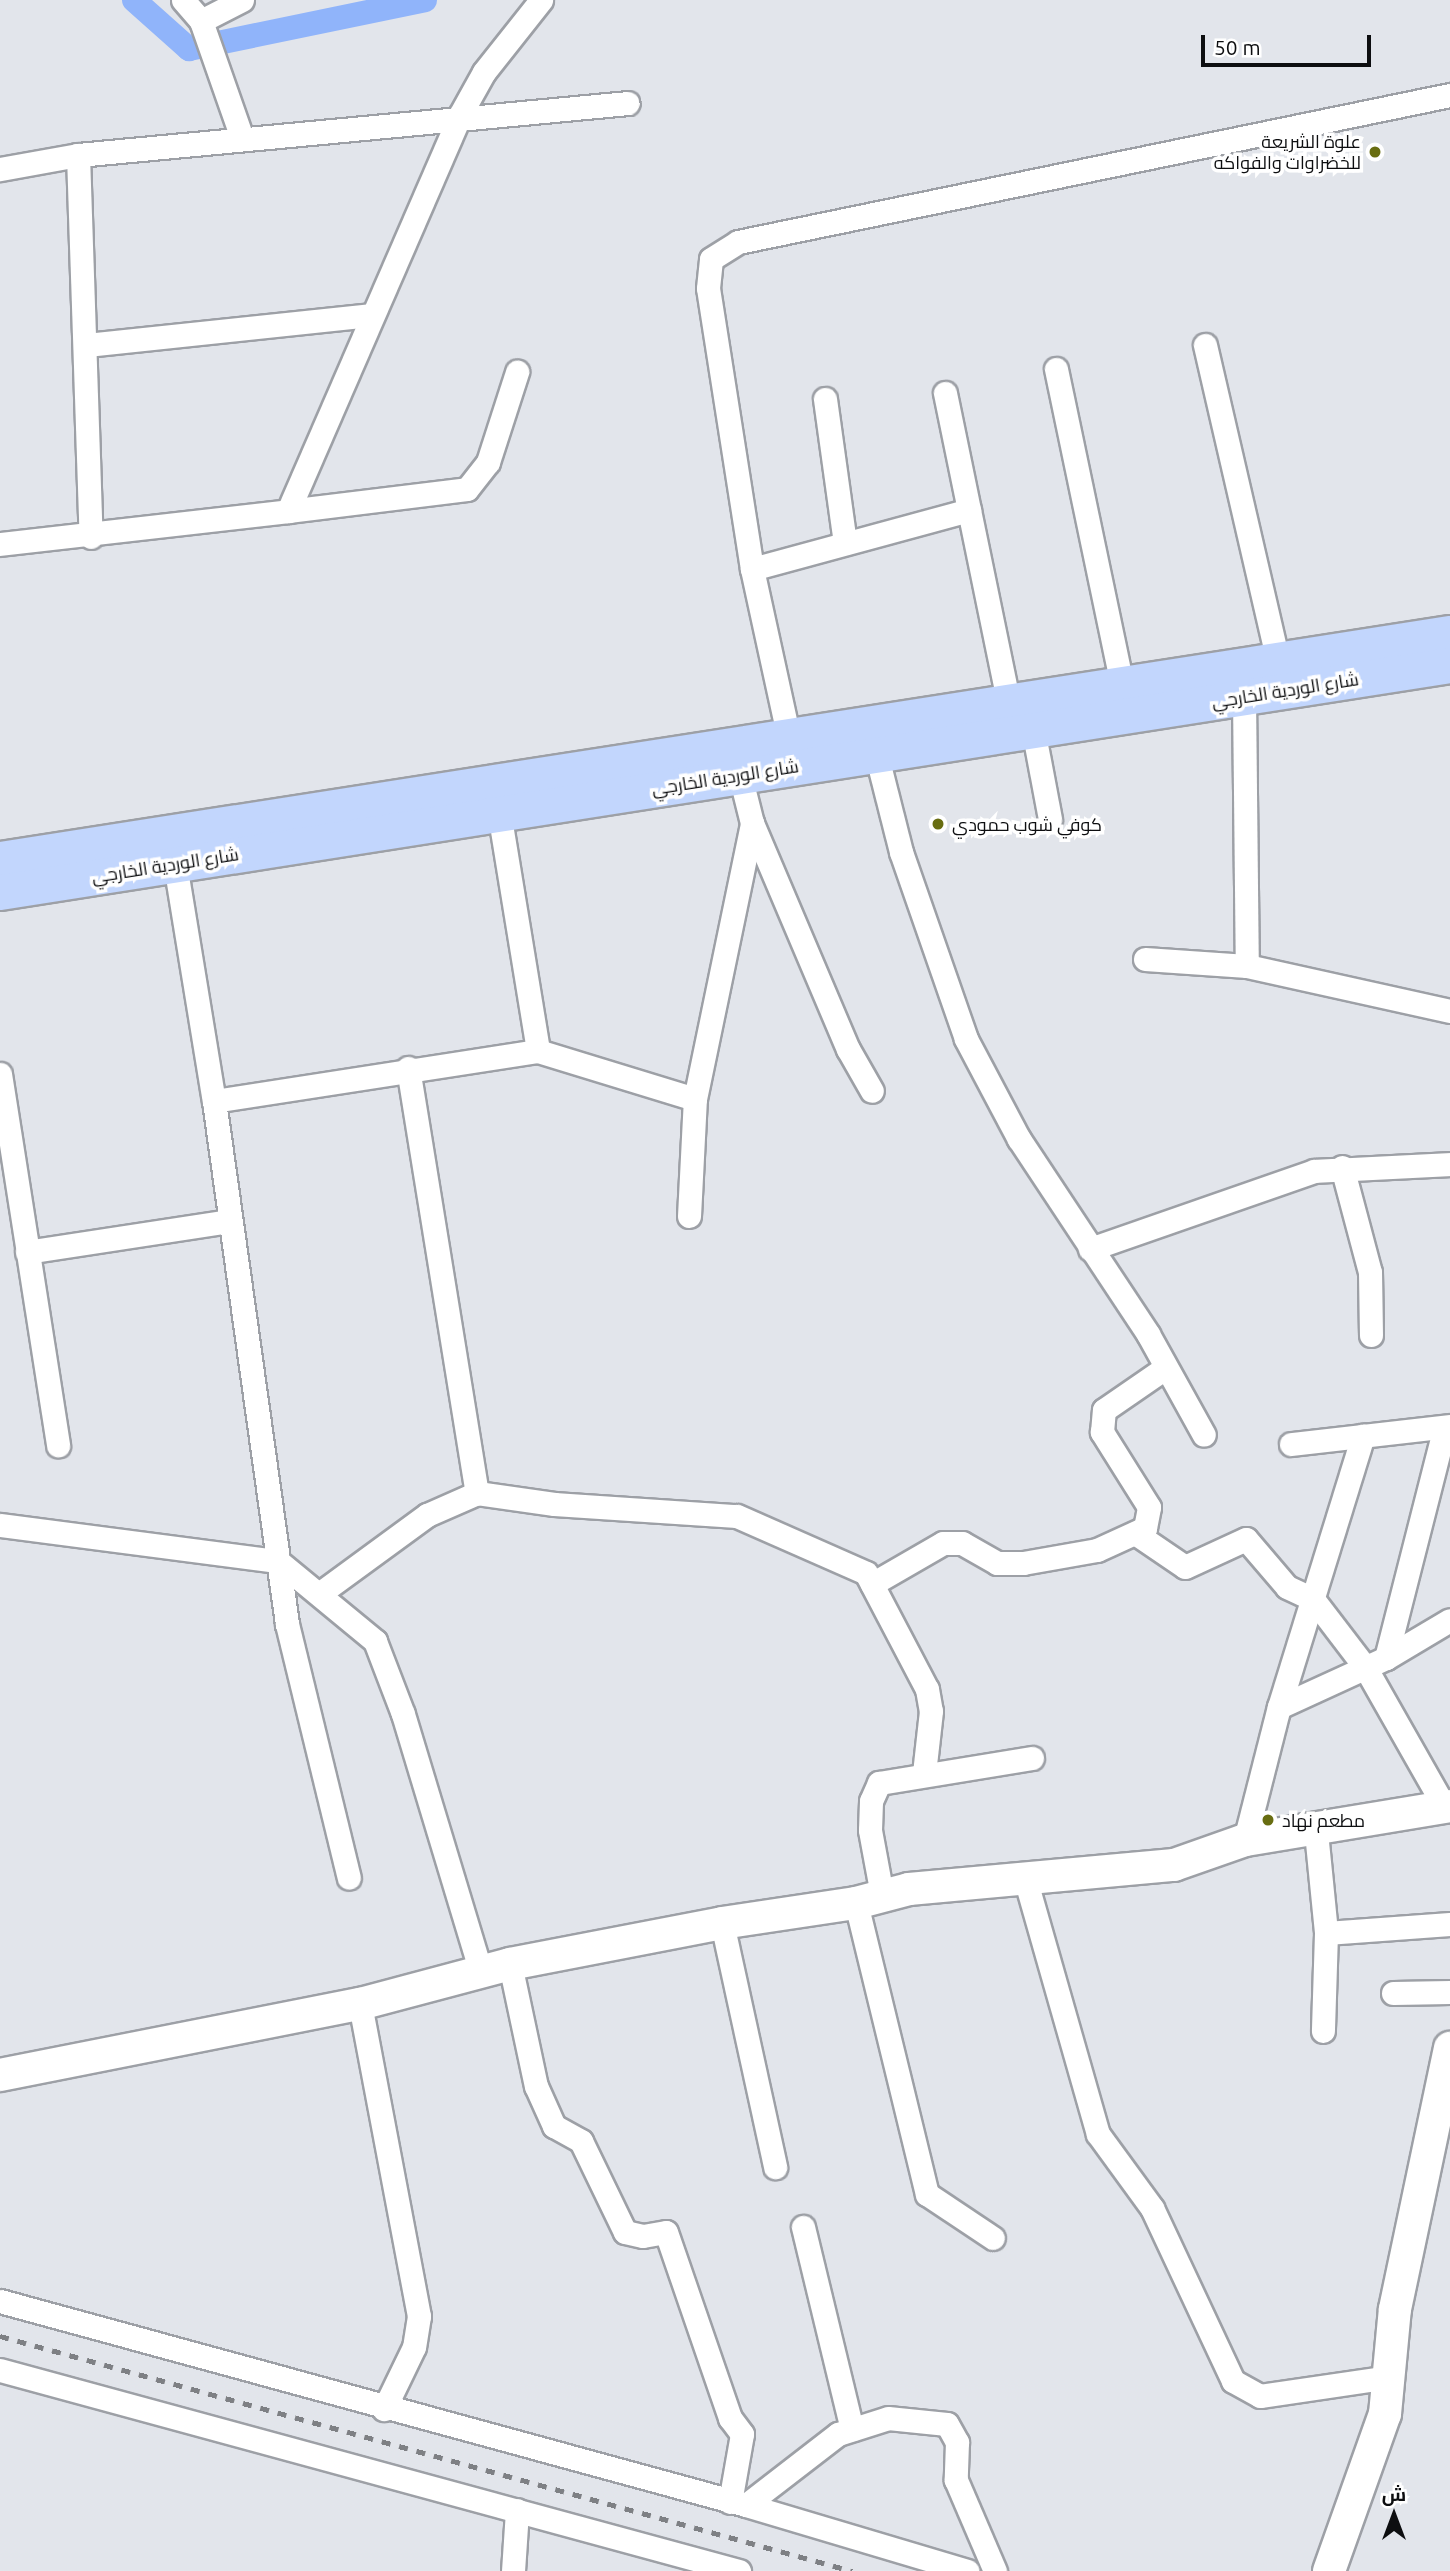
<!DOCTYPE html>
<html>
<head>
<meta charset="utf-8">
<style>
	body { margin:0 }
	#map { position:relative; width:1450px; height:2571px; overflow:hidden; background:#e2e5eb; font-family:Ubuntu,Cairo,sans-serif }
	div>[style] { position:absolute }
	.canal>* { height:24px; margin:-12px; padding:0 12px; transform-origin:12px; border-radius:12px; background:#90b4fa }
	.roads { filter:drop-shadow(2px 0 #9da0a6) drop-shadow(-2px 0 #9da0a6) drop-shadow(0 2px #9da0a6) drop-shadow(0 -2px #9da0a6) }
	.street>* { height:23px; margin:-11.5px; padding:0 11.5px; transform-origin:11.5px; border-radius:11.5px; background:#fff }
	.secondary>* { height:32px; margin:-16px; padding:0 16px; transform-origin:16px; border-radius:16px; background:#fff }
	.primary>* { height:35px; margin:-17.5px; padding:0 17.5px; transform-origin:17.5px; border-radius:17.5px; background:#c2d6fd }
	.rail>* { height:5px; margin-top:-2.5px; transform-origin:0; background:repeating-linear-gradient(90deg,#7e8084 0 9px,transparent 0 18px) }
	.dots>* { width:19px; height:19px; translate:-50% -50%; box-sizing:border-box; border:4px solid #fff; border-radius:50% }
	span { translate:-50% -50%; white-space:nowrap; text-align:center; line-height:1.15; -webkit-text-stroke:7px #fff; paint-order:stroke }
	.poi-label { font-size:18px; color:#0d0e10 }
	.right { translate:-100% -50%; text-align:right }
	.left { translate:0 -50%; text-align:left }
	.street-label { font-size:18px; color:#0d0e10 }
	.north { position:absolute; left:1359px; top:2480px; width:70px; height:70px; -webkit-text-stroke:5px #fff; paint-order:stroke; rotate:0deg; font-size:19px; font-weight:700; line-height:28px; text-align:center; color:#0d0e10 }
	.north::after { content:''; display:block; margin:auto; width:24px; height:32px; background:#0d0e10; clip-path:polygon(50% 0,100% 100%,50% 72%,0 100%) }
	.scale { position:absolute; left:1201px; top:35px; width:170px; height:32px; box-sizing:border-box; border:4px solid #0d0e10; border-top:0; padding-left:9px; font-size:21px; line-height:24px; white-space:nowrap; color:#0d0e10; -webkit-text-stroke:5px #fff; paint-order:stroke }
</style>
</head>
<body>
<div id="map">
	<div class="canal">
		<i style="left:134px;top:0;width:74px;rotate:41.7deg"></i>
		<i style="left:189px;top:49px;width:241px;rotate:-11.7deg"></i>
	</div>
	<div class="roads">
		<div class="street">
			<i style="left:183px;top:0;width:28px;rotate:49deg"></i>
			<i style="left:201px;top:21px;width:124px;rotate:70.7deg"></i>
			<i style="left:201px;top:21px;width:46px;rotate:-27.1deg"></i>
			<i style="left:78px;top:155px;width:382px;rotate:88.1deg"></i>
			<i style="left:0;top:169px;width:79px;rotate:-10.2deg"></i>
			<i style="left:78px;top:155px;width:552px;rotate:-5.4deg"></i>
			<i style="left:86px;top:345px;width:286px;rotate:-6deg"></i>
			<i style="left:1205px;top:345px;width:324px;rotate:77deg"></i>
			<i style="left:1056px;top:369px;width:322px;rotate:78.2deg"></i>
			<i style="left:945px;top:393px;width:314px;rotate:78.4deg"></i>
			<i style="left:825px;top:399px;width:145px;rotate:82.1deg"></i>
			<i style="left:288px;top:511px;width:180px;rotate:-7deg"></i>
			<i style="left:467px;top:489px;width:34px;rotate:-52deg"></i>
			<i style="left:488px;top:462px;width:95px;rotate:-72.1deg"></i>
			<i style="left:0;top:544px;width:290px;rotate:-6.5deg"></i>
			<i style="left:288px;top:511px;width:432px;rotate:-66.5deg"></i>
			<i style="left:460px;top:115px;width:49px;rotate:-60.8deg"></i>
			<i style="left:484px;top:72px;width:92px;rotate:-51.6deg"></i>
			<i style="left:752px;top:569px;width:225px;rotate:-15.2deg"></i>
			<i style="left:1244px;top:696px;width:270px;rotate:89.4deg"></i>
			<i style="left:1033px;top:729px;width:92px;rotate:79.3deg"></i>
			<i style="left:788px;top:734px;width:169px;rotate:-102.3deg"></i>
			<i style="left:752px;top:569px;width:284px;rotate:-98.9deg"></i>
			<i style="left:708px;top:288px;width:29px;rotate:-84deg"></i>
			<i style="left:711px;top:259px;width:32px;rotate:-32deg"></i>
			<i style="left:738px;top:242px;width:727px;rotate:-11.67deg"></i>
			<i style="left:876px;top:753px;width:102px;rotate:75.8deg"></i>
			<i style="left:901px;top:852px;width:198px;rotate:70.8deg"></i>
			<i style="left:966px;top:1039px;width:113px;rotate:62.1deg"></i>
			<i style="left:1019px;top:1139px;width:234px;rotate:56.5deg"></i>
			<i style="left:1148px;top:1334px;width:115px;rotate:61deg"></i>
			<i style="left:740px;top:775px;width:49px;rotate:76deg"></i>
			<i style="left:752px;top:823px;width:246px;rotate:67deg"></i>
			<i style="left:848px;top:1049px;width:48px;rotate:60.3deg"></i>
			<i style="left:499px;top:812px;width:242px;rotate:80.7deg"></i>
			<i style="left:175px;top:864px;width:240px;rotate:80.7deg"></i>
			<i style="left:214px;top:1101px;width:528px;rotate:82.05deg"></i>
			<i style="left:287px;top:1624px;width:261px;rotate:76.3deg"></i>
			<i style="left:1145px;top:959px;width:102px;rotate:3.9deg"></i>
			<i style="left:1247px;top:966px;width:208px;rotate:12.5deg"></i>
			<i style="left:408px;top:1068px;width:431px;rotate:80.8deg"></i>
			<i style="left:0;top:1074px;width:376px;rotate:81.1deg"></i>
			<i style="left:214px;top:1101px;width:328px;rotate:-8.8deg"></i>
			<i style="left:538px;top:1051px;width:164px;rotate:17deg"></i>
			<i style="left:1342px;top:1167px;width:109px;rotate:75.1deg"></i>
			<i style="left:1370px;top:1272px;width:63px;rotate:89.1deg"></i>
			<i style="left:689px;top:1216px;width:117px;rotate:-87.1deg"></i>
			<i style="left:695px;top:1099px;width:282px;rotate:-78.3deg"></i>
			<i style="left:1090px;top:1249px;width:237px;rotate:-19.2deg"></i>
			<i style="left:1314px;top:1171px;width:136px;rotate:-2.9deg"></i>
			<i style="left:27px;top:1252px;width:204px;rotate:-8.7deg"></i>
			<i style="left:1291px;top:1444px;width:160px;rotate:-6.5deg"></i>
			<i style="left:0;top:1525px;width:280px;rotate:7.4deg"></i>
			<i style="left:278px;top:1561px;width:126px;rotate:39.5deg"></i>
			<i style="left:375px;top:1641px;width:78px;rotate:69deg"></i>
			<i style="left:403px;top:1714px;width:270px;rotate:73.2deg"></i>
			<i style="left:1135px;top:1533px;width:60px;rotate:34.2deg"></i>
			<i style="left:1185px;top:1567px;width:67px;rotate:-24.7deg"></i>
			<i style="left:1246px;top:1539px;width:63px;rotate:49.5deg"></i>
			<i style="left:1287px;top:1587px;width:29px;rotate:25deg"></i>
			<i style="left:1313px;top:1599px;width:86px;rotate:52.6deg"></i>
			<i style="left:1365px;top:1667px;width:160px;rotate:60.4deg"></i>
			<i style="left:872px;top:1584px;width:82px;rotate:-30deg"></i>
			<i style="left:943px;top:1543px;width:19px"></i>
			<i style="left:962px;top:1543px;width:40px;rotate:29.7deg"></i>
			<i style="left:997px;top:1563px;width:26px"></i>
			<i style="left:1023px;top:1563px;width:75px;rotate:-10deg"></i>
			<i style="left:1097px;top:1550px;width:53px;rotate:-24.6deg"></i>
			<i style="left:1145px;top:1528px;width:21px;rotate:-79deg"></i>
			<i style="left:1149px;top:1507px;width:89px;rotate:-122.1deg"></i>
			<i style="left:1102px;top:1432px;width:22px;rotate:-85deg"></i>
			<i style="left:1104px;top:1410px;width:74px;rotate:-34.5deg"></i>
			<i style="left:319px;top:1594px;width:134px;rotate:-36.2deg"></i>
			<i style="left:427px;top:1515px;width:55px;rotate:-23.7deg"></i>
			<i style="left:477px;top:1493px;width:78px;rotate:8.1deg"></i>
			<i style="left:554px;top:1504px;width:183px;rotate:3.8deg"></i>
			<i style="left:737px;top:1516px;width:141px;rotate:23.8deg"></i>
			<i style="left:866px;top:1573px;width:131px;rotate:62.3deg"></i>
			<i style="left:927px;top:1689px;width:22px;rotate:80deg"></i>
			<i style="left:931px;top:1711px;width:62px;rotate:96.4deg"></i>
			<i style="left:1386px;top:1658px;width:238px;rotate:-75.7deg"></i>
			<i style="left:1279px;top:1707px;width:118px;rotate:-24.6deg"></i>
			<i style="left:1386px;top:1658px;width:74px;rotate:-30.7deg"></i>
			<i style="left:1316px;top:1832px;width:101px;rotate:84.3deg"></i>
			<i style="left:1326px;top:1933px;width:98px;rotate:91.8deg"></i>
			<i style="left:1245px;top:1840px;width:137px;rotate:-75.7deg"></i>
			<i style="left:1279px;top:1707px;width:284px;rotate:-72.8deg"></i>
			<i style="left:1025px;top:1878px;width:266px;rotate:74.1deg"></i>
			<i style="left:1098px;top:2134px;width:92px;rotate:53.9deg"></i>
			<i style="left:1152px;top:2208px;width:191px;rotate:64.9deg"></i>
			<i style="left:1233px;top:2381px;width:31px;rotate:29deg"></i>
			<i style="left:1260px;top:2396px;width:130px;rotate:-8.4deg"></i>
			<i style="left:882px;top:1895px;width:66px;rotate:-100.5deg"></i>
			<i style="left:870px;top:1830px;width:29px;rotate:-88deg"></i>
			<i style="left:871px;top:1801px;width:20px;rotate:-66deg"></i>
			<i style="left:879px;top:1783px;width:155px;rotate:-9.3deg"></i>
			<i style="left:856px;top:1903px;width:300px;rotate:76.3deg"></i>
			<i style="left:927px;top:2194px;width:79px;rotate:33.7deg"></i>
			<i style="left:722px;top:1923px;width:250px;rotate:77.7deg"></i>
			<i style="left:1326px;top:1933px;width:124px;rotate:-4.2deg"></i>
			<i style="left:510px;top:1964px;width:125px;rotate:78deg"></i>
			<i style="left:536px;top:2086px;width:44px;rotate:65.8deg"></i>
			<i style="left:554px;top:2126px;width:31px;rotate:29deg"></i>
			<i style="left:581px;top:2141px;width:101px;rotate:64.2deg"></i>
			<i style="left:625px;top:2232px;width:18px;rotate:13deg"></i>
			<i style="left:643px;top:2236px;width:23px;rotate:-10deg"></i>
			<i style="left:666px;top:2232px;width:197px;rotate:71deg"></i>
			<i style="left:730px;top:2418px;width:20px;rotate:53deg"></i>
			<i style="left:742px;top:2434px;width:69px;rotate:100deg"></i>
			<i style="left:1393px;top:1993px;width:57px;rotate:-1deg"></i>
			<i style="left:360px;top:2004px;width:318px;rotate:79.3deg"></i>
			<i style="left:419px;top:2316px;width:31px;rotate:99deg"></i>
			<i style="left:414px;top:2347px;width:69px;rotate:115.8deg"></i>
			<i style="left:803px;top:2227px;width:208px;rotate:76.4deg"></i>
			<i style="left:0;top:2301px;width:773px;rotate:15.29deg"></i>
			<i style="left:746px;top:2505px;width:231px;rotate:16.6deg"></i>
			<i style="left:0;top:2370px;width:766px;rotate:15.22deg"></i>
			<i style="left:746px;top:2505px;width:116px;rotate:-37.7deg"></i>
			<i style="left:838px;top:2434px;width:52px;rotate:-17.7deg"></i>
			<i style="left:888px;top:2418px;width:59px;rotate:5.8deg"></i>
			<i style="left:947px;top:2424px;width:21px;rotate:61deg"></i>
			<i style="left:957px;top:2442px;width:38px;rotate:92deg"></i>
			<i style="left:956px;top:2480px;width:99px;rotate:66.8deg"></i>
			<i style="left:513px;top:2571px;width:61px;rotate:-86.2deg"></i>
		</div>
		<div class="secondary">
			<i style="left:0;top:2075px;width:367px;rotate:-11.2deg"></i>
			<i style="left:360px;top:2004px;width:155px;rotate:-14.9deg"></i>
			<i style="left:510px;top:1964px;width:216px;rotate:-10.9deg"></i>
			<i style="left:722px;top:1923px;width:135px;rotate:-8.5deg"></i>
			<i style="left:856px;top:1903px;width:55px;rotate:-14.8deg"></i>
			<i style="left:909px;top:1889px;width:266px;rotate:-5.2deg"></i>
			<i style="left:1174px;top:1865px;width:75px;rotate:-19.4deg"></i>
			<i style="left:1245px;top:1840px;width:208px;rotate:-9.4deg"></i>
			<i style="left:1329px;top:2571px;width:167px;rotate:-70.4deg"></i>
			<i style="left:1385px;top:2414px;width:105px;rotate:-84.6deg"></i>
			<i style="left:1395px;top:2309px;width:267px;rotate:-78.1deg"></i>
		</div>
		<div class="primary">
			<i style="left:0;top:859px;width:1468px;rotate:-8.86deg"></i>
			<i style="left:0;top:892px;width:1468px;rotate:-8.9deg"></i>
		</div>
	</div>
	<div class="rail">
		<i style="left:0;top:2336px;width:884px;rotate:15.42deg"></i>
	</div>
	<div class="dots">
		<i style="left:1375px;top:152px;background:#686d11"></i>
		<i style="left:938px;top:824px;background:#686d11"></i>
		<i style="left:1268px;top:1820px;background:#686d11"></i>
	</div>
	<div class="poi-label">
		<span class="right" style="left:1361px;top:152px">علوة الشريعة<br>للخضراوات والفواكه</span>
		<span class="left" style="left:952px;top:824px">كوفي شوب حمودي</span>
		<span class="left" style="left:1282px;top:1820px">مطعم نهاد</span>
	</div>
	<div class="street-label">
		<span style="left:1285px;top:690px;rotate:-9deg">شارع الوردية الخارجي</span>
		<span style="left:725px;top:777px;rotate:-9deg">شارع الوردية الخارجي</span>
		<span style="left:165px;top:865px;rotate:-9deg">شارع الوردية الخارجي</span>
	</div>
	<div class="north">ش</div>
	<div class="scale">50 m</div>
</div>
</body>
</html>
